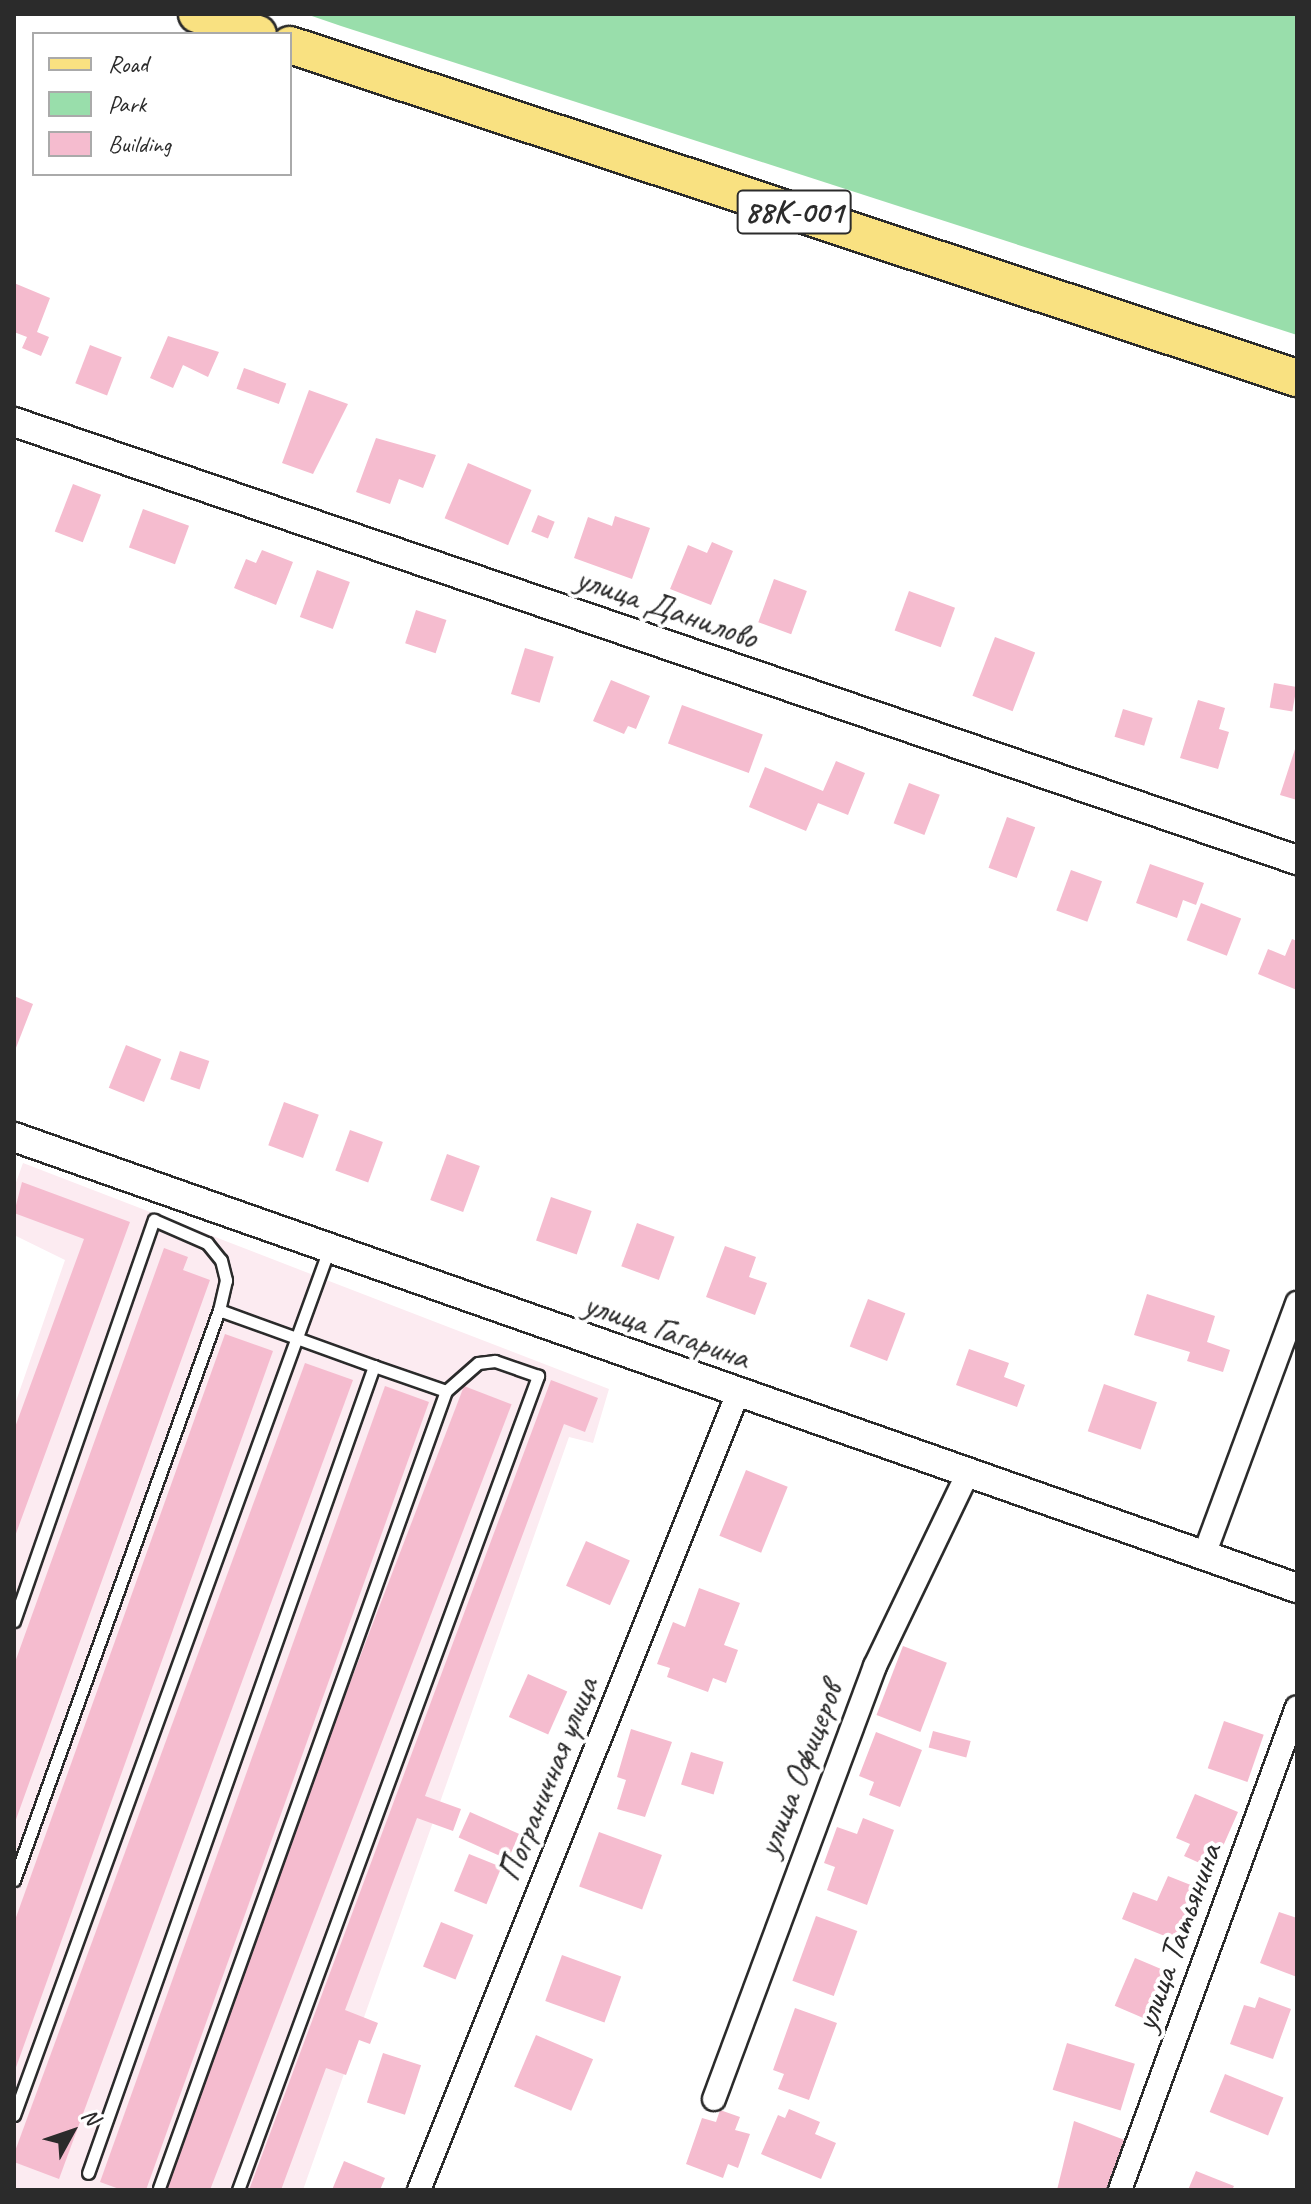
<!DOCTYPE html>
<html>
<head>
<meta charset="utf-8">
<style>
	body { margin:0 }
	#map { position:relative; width:1311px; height:2204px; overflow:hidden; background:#fff; font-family:Caveat,sans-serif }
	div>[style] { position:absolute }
	.built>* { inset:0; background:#fcebf1 }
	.green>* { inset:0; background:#99deab }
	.building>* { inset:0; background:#f5bccf; transform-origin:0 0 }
	.roads { filter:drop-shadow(2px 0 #2b2b2b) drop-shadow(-2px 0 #2b2b2b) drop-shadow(0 2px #2b2b2b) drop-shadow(0 -2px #2b2b2b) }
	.service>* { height:11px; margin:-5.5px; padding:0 5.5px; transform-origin:5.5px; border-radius:5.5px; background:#fff }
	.minor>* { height:22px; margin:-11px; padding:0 11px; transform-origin:11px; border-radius:11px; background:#fff }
	.tertiary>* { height:28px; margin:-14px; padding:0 14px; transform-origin:14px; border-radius:14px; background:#fff }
	.primary>* { height:36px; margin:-18px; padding:0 18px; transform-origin:18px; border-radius:18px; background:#f9e181 }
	span { translate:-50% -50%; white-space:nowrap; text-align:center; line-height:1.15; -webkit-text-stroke:8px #fff; paint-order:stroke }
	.shield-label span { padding:2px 6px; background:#fff; border:2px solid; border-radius:6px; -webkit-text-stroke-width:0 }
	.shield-label { font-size:32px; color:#2b2b2b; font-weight:700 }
	.street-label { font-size:34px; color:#2b2b2b }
	.frame { position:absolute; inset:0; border:16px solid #2b2b2b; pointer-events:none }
	.legend { position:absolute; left:32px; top:32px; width:260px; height:144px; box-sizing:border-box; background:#fff; border:2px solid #aaa; margin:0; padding:10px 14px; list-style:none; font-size:24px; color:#2b2b2b }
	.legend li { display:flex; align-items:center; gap:16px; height:40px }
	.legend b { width:40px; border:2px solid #aaa }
	.north { position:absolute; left:32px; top:2092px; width:80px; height:80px; -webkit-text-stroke:6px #fff; paint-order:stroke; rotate:50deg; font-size:22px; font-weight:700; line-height:32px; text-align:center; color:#2b2b2b }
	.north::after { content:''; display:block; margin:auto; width:28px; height:36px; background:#2b2b2b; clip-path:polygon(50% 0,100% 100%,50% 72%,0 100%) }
</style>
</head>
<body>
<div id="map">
	<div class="built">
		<i style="clip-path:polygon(23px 1163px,609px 1389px,593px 1443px,569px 1437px,303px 2190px,14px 2188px,14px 1407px,65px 1260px,14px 1235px,14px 1188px)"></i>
	</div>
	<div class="green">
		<i style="clip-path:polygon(306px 14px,1297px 14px,1297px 335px,341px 26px)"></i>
	</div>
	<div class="building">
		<i style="clip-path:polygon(14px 283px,50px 298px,37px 332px,49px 337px,41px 356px,22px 348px,27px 337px,14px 332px)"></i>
		<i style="clip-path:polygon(168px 336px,219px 352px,208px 377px,183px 365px,173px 388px,150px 378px)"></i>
		<i style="left:90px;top:345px;width:34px;height:41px;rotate:21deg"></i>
		<i style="left:244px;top:368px;width:45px;height:22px;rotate:20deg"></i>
		<i style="clip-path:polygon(309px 390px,348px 404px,313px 474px,282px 463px)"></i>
		<i style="clip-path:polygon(376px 438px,436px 455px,423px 488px,399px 479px,390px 504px,356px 492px)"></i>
		<i style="left:468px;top:463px;width:69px;height:60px;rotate:23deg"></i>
		<i style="left:73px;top:484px;width:30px;height:51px;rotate:21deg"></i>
		<i style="left:143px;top:509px;width:49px;height:41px;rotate:20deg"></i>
		<i style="left:538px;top:515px;width:18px;height:18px;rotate:22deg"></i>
		<i style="clip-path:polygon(615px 516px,650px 528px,632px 579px,574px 558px,588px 517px,612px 526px)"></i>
		<i style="clip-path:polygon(712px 542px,733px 551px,711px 605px,670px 589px,688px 545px,707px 553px)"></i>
		<i style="clip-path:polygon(262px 550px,293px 562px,276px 605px,234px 588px,246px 559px,256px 563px)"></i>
		<i style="left:317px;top:570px;width:35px;height:50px;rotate:20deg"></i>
		<i style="left:774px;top:579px;width:35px;height:46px;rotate:20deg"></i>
		<i style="left:909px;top:591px;width:49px;height:42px;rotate:20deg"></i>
		<i style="left:416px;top:610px;width:32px;height:35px;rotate:18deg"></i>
		<i style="left:995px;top:637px;width:43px;height:63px;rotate:21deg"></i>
		<i style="left:525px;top:648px;width:30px;height:48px;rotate:17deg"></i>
		<i style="clip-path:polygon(611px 680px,650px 696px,636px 729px,628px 726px,624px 734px,593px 721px)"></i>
		<i style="left:1274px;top:683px;width:23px;height:25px;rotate:10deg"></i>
		<i style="clip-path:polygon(1198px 700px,1225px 708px,1219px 729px,1229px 732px,1218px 769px,1180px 758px)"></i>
		<i style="left:682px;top:705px;width:86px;height:41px;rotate:20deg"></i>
		<i style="left:1123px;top:709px;width:31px;height:29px;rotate:17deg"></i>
		<i style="clip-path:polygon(1297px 743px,1297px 800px,1280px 795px)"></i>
		<i style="clip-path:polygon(836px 761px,865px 773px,848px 815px,818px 803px,806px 831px,749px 807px,765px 767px,823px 791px)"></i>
		<i style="left:909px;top:783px;width:33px;height:43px;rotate:21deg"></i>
		<i style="left:1007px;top:817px;width:30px;height:54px;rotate:20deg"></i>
		<i style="clip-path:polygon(1150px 864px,1204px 883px,1196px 905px,1183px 900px,1177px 918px,1136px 903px)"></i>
		<i style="left:1071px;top:870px;width:33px;height:43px;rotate:20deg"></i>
		<i style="left:1201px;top:903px;width:43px;height:40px;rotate:21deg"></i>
		<i style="clip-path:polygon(1292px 939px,1297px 941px,1297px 990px,1258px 974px,1268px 949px,1285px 956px)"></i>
		<i style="clip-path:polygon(14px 996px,33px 1004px,14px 1053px)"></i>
		<i style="left:126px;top:1045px;width:38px;height:46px;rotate:22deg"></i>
		<i style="left:180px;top:1051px;width:31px;height:30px;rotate:19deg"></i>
		<i style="left:284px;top:1102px;width:37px;height:46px;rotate:20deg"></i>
		<i style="left:350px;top:1130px;width:35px;height:43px;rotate:20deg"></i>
		<i style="left:447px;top:1154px;width:35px;height:49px;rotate:20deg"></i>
		<i style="clip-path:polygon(22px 1182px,130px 1222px,14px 1539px,14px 1430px,84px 1239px,14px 1213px)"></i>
		<i style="left:551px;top:1197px;width:43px;height:46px;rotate:19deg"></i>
		<i style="left:637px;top:1223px;width:40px;height:46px;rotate:20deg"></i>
		<i style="clip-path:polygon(725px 1246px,756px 1257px,749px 1277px,767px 1283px,755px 1315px,706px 1297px)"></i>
		<i style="clip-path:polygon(164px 1248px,188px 1257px,183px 1270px,210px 1280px,14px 1825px,14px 1665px)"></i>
		<i style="clip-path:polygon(1147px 1294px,1215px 1316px,1207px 1342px,1230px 1350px,1223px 1372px,1187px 1361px,1190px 1352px,1134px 1335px)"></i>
		<i style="left:868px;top:1299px;width:40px;height:51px;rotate:21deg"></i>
		<i style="clip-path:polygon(225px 1334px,273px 1351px,14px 2073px,14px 1923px)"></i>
		<i style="clip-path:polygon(969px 1349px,1009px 1363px,1004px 1377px,1025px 1385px,1017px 1407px,956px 1385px)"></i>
		<i style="clip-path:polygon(305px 1363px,353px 1380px,59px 2179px,14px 2162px,14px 2154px)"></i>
		<i style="clip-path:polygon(551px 1380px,598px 1398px,585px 1432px,564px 1424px,425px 1796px,461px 1809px,453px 1831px,417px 1818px,345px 2010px,378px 2023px,370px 2044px,359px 2040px,346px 2075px,326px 2068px,281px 2190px,249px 2190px)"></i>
		<i style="left:1104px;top:1384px;width:56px;height:50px;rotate:19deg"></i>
		<i style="clip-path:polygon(385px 1386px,429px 1402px,146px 2190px,122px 2190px,100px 2182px)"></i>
		<i style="left:464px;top:1386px;width:51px;height:855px;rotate:21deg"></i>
		<i style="left:746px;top:1470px;width:45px;height:71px;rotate:22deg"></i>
		<i style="left:586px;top:1541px;width:48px;height:49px;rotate:24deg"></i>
		<i style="clip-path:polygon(699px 1588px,740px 1603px,724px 1645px,738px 1650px,726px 1683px,713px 1678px,708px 1692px,667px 1677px,670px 1668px,657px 1664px,673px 1622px,685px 1627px)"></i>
		<i style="left:903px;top:1646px;width:47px;height:74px;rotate:21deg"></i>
		<i style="left:528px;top:1674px;width:43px;height:47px;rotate:24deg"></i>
		<i style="left:1224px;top:1721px;width:42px;height:50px;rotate:19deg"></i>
		<i style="clip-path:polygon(631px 1729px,672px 1742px,645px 1817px,617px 1809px,626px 1780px,617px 1777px)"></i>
		<i style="left:933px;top:1731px;width:39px;height:17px;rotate:15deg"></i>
		<i style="clip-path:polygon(876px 1732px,922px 1750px,900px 1807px,869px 1795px,874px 1782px,859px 1776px)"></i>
		<i style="left:691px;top:1752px;width:34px;height:34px;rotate:17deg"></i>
		<i style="clip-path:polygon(1195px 1794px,1238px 1812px,1213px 1869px,1184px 1856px,1190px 1844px,1176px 1838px)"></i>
		<i style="left:470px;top:1812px;width:54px;height:28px;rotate:24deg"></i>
		<i style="clip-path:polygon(863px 1818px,894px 1830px,867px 1905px,827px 1890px,835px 1867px,824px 1863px,837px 1827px,857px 1834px)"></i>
		<i style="left:599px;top:1832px;width:67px;height:58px;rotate:20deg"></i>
		<i style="left:469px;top:1854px;width:35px;height:40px;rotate:22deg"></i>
		<i style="clip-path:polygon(1168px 1876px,1206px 1891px,1185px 1944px,1122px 1919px,1133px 1892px,1157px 1901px)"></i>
		<i style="clip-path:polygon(1279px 1912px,1297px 1918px,1297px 1977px,1260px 1963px)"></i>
		<i style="left:816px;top:1916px;width:44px;height:69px;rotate:20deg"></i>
		<i style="left:441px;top:1922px;width:35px;height:48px;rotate:22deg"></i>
		<i style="left:562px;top:1955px;width:63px;height:49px;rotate:20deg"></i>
		<i style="left:1135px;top:1958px;width:38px;height:52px;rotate:23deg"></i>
		<i style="clip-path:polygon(1259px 1997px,1291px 2009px,1273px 2059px,1230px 2044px,1244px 2005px,1255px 2008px)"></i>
		<i style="clip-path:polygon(795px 2008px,837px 2023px,809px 2100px,778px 2089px,784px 2074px,773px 2070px)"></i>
		<i style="left:536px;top:2035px;width:62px;height:56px;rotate:23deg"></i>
		<i style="left:1067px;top:2043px;width:71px;height:49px;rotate:17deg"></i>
		<i style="left:383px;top:2053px;width:40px;height:52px;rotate:18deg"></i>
		<i style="left:1225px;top:2074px;width:63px;height:41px;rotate:22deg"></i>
		<i style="clip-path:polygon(789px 2109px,820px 2122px,815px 2134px,836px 2143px,821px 2179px,761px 2154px,778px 2115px,785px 2118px)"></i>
		<i style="clip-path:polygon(720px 2110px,740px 2117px,735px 2130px,750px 2134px,738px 2168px,728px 2164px,723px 2178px,686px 2164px,702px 2118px,716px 2122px)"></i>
		<i style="clip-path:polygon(1074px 2121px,1130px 2142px,1112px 2190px,1057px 2190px)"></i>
		<i style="clip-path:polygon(344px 2161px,385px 2178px,380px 2190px,332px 2190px)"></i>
		<i style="clip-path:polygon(1196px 2171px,1234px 2186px,1232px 2190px,1188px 2190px)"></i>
	</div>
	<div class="roads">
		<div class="service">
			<i style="left:14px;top:1621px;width:425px;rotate:-70.8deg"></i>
			<i style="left:154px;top:1220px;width:58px;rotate:23.5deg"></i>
			<i style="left:207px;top:1243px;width:22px;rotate:51deg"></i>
			<i style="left:221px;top:1260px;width:21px;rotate:76deg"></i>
			<i style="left:226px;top:1280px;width:31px;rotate:103deg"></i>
			<i style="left:14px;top:1880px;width:606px;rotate:-70.22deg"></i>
			<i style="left:219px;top:1310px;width:165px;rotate:19.9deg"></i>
			<i style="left:374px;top:1366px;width:856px;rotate:109.51deg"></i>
			<i style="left:14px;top:2115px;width:922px;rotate:-70.01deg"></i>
			<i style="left:159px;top:2188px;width:847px;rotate:-70.2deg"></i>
			<i style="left:446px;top:1391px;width:76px;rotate:-160.9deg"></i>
			<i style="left:238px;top:2190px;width:868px;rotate:-69.77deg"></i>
			<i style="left:538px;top:1376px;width:46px;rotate:-160.8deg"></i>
			<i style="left:495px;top:1361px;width:17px;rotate:173deg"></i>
			<i style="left:478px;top:1363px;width:43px;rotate:138.8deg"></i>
		</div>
		<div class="minor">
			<i style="left:1204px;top:1555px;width:269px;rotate:-69.7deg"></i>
			<i style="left:714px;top:2099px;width:462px;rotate:-69.6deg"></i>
			<i style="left:875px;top:1666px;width:214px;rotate:-64.3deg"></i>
			<i style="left:419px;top:2190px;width:858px;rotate:-68.19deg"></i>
			<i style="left:1120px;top:2190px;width:514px;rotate:-69.87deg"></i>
		</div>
		<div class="tertiary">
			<i style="left:14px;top:422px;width:1356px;rotate:18.85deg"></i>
			<i style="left:14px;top:1137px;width:1360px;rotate:19.37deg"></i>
		</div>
		<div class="primary">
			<i style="left:197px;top:14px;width:64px;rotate:18.2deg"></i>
			<i style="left:290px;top:45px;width:1061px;rotate:18.3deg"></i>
		</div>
	</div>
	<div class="shield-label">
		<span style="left:794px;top:212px">88К-001</span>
	</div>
	<div class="street-label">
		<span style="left:667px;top:607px;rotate:19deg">улица Данилово</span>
		<span style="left:667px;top:1330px;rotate:19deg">улица Гагарина</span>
		<span style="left:799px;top:1769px;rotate:-69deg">улица Офицеров</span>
		<span style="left:547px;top:1779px;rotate:-68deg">Пограничная улица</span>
		<span style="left:1177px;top:1937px;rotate:-70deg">улица Татьянина</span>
	</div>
	<div class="frame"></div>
	<ul class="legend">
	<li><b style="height:10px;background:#f9e181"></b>Road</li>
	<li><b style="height:22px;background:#99deab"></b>Park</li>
	<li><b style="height:22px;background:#f5bccf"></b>Building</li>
	</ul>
	<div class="north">N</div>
</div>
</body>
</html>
